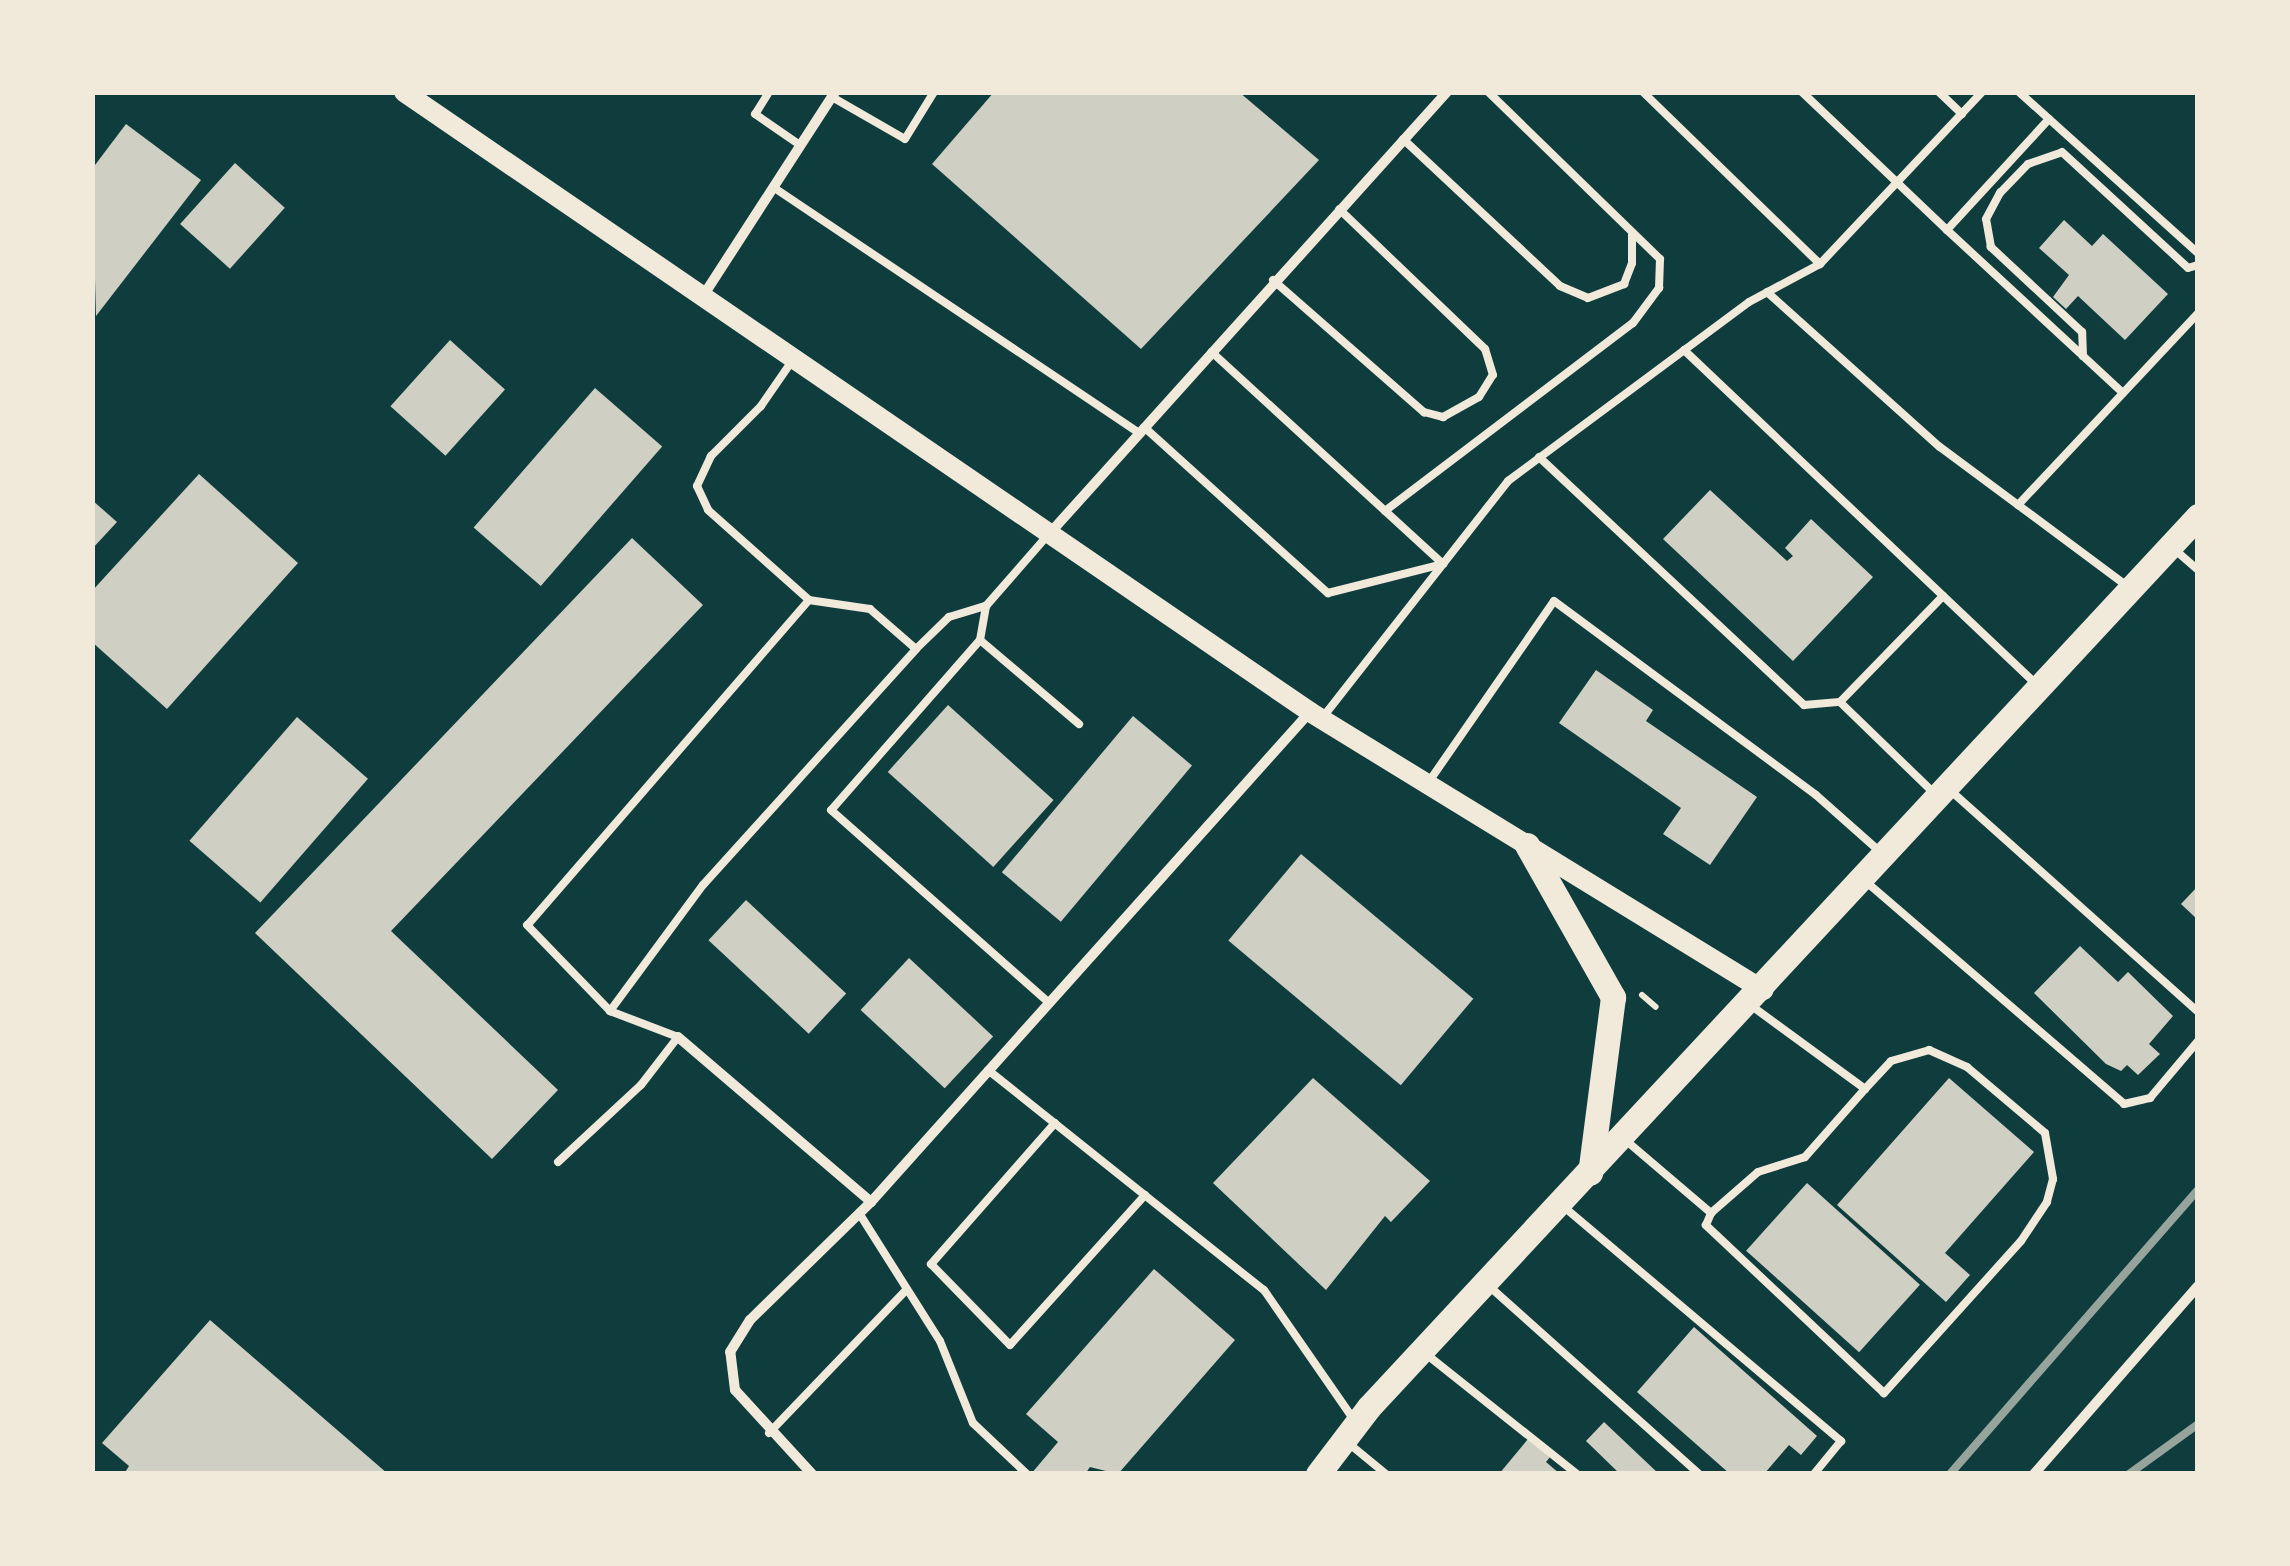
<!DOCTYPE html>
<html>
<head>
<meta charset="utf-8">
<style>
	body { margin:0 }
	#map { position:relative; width:2290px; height:1566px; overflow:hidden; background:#0f3d3e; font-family:"Zilla Slab",serif }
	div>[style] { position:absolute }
	.building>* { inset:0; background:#cfcfc3; transform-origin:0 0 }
	.path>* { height:6px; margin:-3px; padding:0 3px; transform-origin:3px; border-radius:3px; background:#f1e9da }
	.service>* { height:8px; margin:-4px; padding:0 4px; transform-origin:4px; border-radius:4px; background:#f1e9da }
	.minor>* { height:10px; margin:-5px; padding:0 5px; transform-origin:5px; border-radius:5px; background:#f1e9da }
	.secondary>* { height:20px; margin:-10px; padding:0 10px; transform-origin:10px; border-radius:10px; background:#f1e9da }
	.primary>* { height:25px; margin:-12.5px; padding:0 12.5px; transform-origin:12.5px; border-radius:12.5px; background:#f1e9da }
	.rail>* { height:8px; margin:-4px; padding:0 4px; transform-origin:4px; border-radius:4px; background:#97a49c }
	span { translate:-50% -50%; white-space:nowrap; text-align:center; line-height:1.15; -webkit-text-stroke:9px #f1e9da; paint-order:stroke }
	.frame { position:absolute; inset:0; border:95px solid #f1e9da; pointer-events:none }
</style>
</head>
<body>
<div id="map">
	<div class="building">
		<i style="clip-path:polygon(994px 92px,1239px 92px,1319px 160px,1141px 349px,932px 164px)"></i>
		<i style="clip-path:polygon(126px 124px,201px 180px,96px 316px,92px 169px)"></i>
		<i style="left:235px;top:163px;width:67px;height:82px;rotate:42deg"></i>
		<i style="clip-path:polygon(2064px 220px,2092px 246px,2103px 234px,2168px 294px,2125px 340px,2078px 296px,2066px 309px,2053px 297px,2069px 275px,2039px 248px)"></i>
		<i style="left:450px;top:340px;width:74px;height:89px;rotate:42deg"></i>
		<i style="left:595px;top:388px;width:89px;height:185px;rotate:41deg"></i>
		<i style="clip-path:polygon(199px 474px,298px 563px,167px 709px,92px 642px,92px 591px)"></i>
		<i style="clip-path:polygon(1710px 490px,1787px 561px,1793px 556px,1785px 548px,1811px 519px,1873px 577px,1793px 661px,1663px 539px)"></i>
		<i style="clip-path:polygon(92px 500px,117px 522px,92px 549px)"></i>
		<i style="clip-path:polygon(632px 538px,703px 605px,391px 931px,558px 1090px,492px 1159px,255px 933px)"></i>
		<i style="clip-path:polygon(1596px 670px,1653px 710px,1646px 721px,1757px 797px,1710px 865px,1663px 834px,1681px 808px,1559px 723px)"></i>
		<i style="left:948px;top:705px;width:142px;height:90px;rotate:42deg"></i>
		<i style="left:1133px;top:716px;width:77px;height:204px;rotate:40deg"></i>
		<i style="left:297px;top:717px;width:94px;height:164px;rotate:41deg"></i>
		<i style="left:1301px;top:854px;width:225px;height:113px;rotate:40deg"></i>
		<i style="clip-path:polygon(2198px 886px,2198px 920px,2181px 904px)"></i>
		<i style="left:746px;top:900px;width:137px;height:55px;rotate:43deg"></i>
		<i style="clip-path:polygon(2080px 946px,2118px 982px,2128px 972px,2173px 1016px,2149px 1044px,2160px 1054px,2138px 1075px,2127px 1065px,2121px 1071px,2106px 1064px,2034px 993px)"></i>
		<i style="left:909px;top:958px;width:115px;height:71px;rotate:43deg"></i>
		<i style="clip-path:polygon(1313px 1078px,1430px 1181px,1391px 1222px,1385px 1216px,1326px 1290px,1213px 1183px)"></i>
		<i style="clip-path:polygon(1949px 1078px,2034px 1152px,1945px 1253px,1970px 1275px,1946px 1302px,1837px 1205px)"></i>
		<i style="left:1807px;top:1183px;width:152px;height:91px;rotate:42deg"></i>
		<i style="clip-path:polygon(1154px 1269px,1235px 1340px,1118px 1474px,1090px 1467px,1085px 1474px,1031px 1474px,1058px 1442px,1026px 1414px)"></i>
		<i style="clip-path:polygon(210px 1320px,388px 1474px,124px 1474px,129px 1466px,102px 1443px)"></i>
		<i style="clip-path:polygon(1694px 1327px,1817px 1436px,1801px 1455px,1789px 1445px,1764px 1474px,1730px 1474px,1637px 1392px)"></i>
		<i style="clip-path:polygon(1604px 1422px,1659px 1474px,1620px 1474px,1586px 1441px)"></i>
		<i style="clip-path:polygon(1528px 1439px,1550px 1457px,1546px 1462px,1560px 1474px,1499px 1474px)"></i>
	</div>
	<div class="path">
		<i style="left:1642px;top:995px;width:18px;rotate:41deg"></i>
	</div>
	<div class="service">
		<i style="left:769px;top:92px;width:26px;rotate:122deg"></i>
		<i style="left:755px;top:114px;width:55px;rotate:34.6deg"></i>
		<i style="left:1643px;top:92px;width:247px;rotate:44.2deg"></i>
		<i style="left:1820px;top:264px;width:236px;rotate:-46.7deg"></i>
		<i style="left:1802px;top:92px;width:200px;rotate:43.6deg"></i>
		<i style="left:1939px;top:92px;width:32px;rotate:44deg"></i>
		<i style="left:2019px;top:92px;width:241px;rotate:42deg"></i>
		<i style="left:832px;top:97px;width:84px;rotate:29.9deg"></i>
		<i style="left:905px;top:139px;width:55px;rotate:-58.3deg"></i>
		<i style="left:2049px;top:119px;width:151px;rotate:132.6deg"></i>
		<i style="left:1947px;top:230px;width:240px;rotate:42.8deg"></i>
		<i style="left:1403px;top:139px;width:215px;rotate:43.1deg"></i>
		<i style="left:1560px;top:286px;width:30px;rotate:23deg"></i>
		<i style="left:1588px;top:298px;width:39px;rotate:-21deg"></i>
		<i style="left:1624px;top:284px;width:22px;rotate:-69deg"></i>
		<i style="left:1632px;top:263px;width:29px;rotate:-90deg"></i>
		<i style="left:773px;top:187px;width:440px;rotate:33.9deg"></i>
		<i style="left:1273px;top:280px;width:201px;rotate:41.2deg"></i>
		<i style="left:1424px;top:412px;width:20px;rotate:15deg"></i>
		<i style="left:1443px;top:417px;width:41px;rotate:-29.1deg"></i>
		<i style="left:1479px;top:397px;width:26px;rotate:-58deg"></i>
		<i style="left:1493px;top:375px;width:27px;rotate:-107deg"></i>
		<i style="left:1485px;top:349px;width:202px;rotate:-136.2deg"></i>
		<i style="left:1767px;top:292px;width:232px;rotate:41.9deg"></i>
		<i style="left:1940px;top:447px;width:233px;rotate:36.6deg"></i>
		<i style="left:1684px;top:350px;width:487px;rotate:43.5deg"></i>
		<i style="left:2083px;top:356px;width:24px;rotate:-92deg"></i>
		<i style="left:2082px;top:332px;width:125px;rotate:-137deg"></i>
		<i style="left:1991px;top:247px;width:28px;rotate:-100deg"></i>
		<i style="left:1986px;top:219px;width:30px;rotate:-62deg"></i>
		<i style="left:2000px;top:193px;width:40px;rotate:-46deg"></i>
		<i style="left:2028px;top:164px;width:36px;rotate:-19deg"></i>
		<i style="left:2062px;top:152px;width:171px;rotate:42.6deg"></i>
		<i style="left:2188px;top:268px;width:10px;rotate:-17deg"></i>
		<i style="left:792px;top:361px;width:55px;rotate:124.6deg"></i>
		<i style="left:761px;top:406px;width:71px;rotate:135deg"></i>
		<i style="left:711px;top:456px;width:33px;rotate:115deg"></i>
		<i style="left:697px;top:486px;width:26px;rotate:65deg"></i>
		<i style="left:708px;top:510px;width:135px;rotate:41.7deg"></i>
		<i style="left:1144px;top:427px;width:248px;rotate:42.1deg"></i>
		<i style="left:1328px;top:593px;width:119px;rotate:-14.2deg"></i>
		<i style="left:1443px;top:564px;width:314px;rotate:-137.5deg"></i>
		<i style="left:1539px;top:457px;width:363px;rotate:43.1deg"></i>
		<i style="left:1804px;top:705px;width:36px;rotate:-5deg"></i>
		<i style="left:1840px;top:702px;width:132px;rotate:44.1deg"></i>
		<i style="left:2018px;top:505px;width:263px;rotate:-46.8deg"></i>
		<i style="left:1385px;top:511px;width:311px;rotate:-37.2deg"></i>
		<i style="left:1633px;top:323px;width:44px;rotate:-53.4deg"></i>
		<i style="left:1659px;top:288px;width:29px;rotate:-88deg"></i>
		<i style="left:1660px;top:259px;width:240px;rotate:-135.8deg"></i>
		<i style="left:2174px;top:549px;width:32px;rotate:41deg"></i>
		<i style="left:986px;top:606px;width:35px;rotate:100deg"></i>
		<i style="left:980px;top:640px;width:130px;rotate:40.3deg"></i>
		<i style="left:980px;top:640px;width:226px;rotate:131.2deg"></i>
		<i style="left:831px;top:810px;width:288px;rotate:41.5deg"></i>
		<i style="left:916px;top:649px;width:61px;rotate:-139deg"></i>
		<i style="left:870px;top:609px;width:62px;rotate:-171.6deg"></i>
		<i style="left:809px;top:600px;width:430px;rotate:130.9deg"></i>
		<i style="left:527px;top:925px;width:120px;rotate:46deg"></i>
		<i style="left:610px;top:1011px;width:157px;rotate:-53.6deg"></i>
		<i style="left:703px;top:885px;width:318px;rotate:-47.9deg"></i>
		<i style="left:916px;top:649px;width:46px;rotate:-44.1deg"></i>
		<i style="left:949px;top:617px;width:39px;rotate:-17deg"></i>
		<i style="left:986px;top:606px;width:93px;rotate:-48.9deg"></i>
		<i style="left:1840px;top:702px;width:148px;rotate:-45.8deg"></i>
		<i style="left:1323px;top:717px;width:300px;rotate:-51.9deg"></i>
		<i style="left:1508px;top:481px;width:300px;rotate:-36.6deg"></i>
		<i style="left:1749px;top:302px;width:81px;rotate:-28.2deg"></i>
		<i style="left:1428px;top:783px;width:221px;rotate:-55.3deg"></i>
		<i style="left:1554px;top:601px;width:326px;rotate:36.5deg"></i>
		<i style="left:1816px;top:795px;width:83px;rotate:41.6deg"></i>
		<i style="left:1951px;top:791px;width:331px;rotate:41.8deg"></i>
		<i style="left:1864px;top:880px;width:343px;rotate:40.7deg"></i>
		<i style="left:2124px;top:1104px;width:27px;rotate:-13deg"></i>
		<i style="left:2150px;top:1098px;width:75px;rotate:-49.9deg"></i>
		<i style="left:1749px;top:1004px;width:144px;rotate:36.2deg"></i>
		<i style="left:1865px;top:1089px;width:38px;rotate:-47deg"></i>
		<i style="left:1891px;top:1061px;width:40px;rotate:-16deg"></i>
		<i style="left:1929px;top:1050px;width:42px;rotate:24.1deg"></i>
		<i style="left:1967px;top:1067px;width:102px;rotate:40.2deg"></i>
		<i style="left:2045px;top:1133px;width:47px;rotate:80.1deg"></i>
		<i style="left:2053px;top:1179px;width:24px;rotate:105deg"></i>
		<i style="left:2047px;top:1202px;width:47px;rotate:123.7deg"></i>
		<i style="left:2021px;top:1241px;width:205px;rotate:132deg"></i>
		<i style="left:1884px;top:1393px;width:245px;rotate:-136.7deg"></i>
		<i style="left:1706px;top:1225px;width:13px;rotate:-67deg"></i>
		<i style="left:1711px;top:1213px;width:62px;rotate:-41.1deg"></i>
		<i style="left:1758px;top:1172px;width:49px;rotate:-17.7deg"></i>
		<i style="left:1805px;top:1157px;width:91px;rotate:-48.6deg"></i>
		<i style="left:988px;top:1070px;width:353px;rotate:38.6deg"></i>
		<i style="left:1264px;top:1290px;width:158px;rotate:55.3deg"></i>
		<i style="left:1055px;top:1123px;width:188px;rotate:131.3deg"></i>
		<i style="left:931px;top:1264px;width:113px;rotate:45.7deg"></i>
		<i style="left:1010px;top:1345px;width:202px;rotate:-48deg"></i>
		<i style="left:1623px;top:1138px;width:116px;rotate:40.4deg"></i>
		<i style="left:558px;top:1162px;width:113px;rotate:-42.9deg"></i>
		<i style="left:641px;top:1085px;width:61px;rotate:-52.4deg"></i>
		<i style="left:678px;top:1037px;width:73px;rotate:-159.1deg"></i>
		<i style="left:1564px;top:1207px;width:363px;rotate:40.2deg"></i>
		<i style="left:1841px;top:1441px;width:43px;rotate:129.3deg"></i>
		<i style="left:859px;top:1213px;width:151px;rotate:57.7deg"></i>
		<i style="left:940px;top:1341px;width:88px;rotate:68.1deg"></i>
		<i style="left:973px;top:1423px;width:74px;rotate:43.4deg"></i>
		<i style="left:1490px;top:1287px;width:280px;rotate:41.8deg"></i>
		<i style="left:1426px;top:1354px;width:193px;rotate:38.5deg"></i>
		<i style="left:769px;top:1433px;width:199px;rotate:-46.2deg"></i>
		<i style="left:1347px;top:1442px;width:50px;rotate:39.4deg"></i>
	</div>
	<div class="minor">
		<i style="left:705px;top:293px;width:239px;rotate:-57.1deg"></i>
		<i style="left:1050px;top:533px;width:593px;rotate:-48.01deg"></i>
		<i style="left:678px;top:1037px;width:254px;rotate:40.5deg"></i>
		<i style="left:812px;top:1474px;width:114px;rotate:-132.5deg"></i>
		<i style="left:735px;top:1390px;width:38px;rotate:-97deg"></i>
		<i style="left:730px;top:1352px;width:38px;rotate:-58deg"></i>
		<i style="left:750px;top:1320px;width:169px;rotate:-44.3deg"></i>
		<i style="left:871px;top:1202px;width:656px;rotate:-48.15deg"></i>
		<i style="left:2034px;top:1474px;width:249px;rotate:-48.9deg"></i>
	</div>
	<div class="secondary">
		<i style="left:404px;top:92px;width:1098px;rotate:34.38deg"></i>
		<i style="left:1310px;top:712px;width:532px;rotate:31.54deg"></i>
	</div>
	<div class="primary">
		<i style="left:1527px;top:845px;width:175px;rotate:60.5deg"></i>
		<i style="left:1613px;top:997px;width:177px;rotate:97.4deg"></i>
		<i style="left:1318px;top:1474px;width:84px;rotate:-52.7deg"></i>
		<i style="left:1369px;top:1407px;width:1217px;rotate:-47.06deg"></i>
	</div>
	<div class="rail">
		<i style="left:1950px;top:1474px;width:377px;rotate:-48.9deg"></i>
		<i style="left:2129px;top:1474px;width:85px;rotate:-35.9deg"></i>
	</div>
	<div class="frame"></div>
</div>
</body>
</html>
